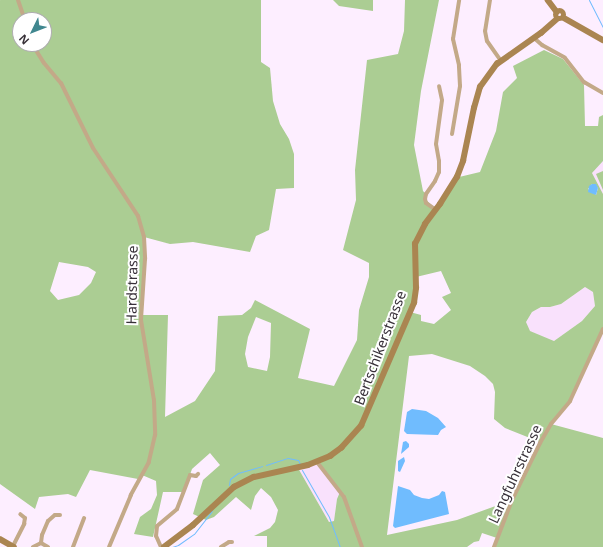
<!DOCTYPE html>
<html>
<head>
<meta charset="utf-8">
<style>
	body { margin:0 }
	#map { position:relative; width:603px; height:547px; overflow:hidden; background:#fdeeff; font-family:"Noto Sans",sans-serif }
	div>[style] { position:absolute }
	.built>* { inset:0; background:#f9e1fc }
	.green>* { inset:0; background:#abcd93 }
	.water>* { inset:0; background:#70bcfe }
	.stream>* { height:1px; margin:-0.5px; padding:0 0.5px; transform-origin:0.5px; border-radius:0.5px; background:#70bcfe }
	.street>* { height:4px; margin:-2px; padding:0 2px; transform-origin:2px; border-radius:2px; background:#c3a988 }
	.secondary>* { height:5.5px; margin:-2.75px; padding:0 2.75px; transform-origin:2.75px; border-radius:2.75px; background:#aa8551 }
	.secondary>.ring { margin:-2.75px; padding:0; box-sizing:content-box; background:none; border:5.5px solid #aa8551; border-radius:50% }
	span { translate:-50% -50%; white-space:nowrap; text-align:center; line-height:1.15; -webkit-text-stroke:4px #fff; paint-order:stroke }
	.street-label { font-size:14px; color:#383139 }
	.north { position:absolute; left:12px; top:12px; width:40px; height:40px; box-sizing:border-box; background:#fff; border:1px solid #afadb0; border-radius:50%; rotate:227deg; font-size:11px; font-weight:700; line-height:16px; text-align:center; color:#383139 }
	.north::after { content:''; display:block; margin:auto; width:14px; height:18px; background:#40878f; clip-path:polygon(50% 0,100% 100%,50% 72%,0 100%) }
</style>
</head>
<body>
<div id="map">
	<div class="built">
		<i style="clip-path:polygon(603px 161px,603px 194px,592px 173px)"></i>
		<i style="clip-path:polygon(585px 287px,593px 292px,595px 306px,582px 321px,554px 341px,529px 331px,526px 322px,532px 312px,541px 307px,550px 307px,561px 304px)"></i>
		<i style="clip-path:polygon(317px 462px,341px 492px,337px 499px,334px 521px,329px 522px,298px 468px)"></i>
	</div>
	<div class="green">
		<i style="clip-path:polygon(evenodd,0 0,261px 0,261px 62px,270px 68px,273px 101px,280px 124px,289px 139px,294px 154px,294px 188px,276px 189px,269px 230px,256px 236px,250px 252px,193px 242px,170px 244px,144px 237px,142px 315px,168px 315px,165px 417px,195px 401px,215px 371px,218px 316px,242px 315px,251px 308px,255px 300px,310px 329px,298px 378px,334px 386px,357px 340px,359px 310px,369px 277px,369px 263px,343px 250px,356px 200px,355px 170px,367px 60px,398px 54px,404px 31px,405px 0,439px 0,421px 91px,414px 145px,423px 191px,426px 194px,425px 199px,436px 209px,455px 178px,480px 172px,496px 131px,503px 92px,517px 78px,513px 66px,544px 50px,563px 59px,584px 85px,585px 126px,598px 126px,599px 117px,603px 115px,603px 161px,592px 173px,603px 194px,603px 329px,570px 401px,551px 424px,603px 438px,603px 547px,494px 547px,497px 538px,482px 533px,479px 541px,474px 542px,467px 547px,267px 547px,267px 536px,254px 536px,270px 528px,275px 522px,278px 510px,271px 497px,261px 488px,255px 496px,251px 510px,236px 497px,214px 517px,206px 520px,193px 514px,203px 480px,220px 465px,210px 453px,192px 469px,184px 492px,163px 492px,153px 537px,134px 534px,140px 517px,151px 509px,157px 495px,156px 481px,142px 475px,138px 479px,90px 470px,76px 497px,68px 494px,39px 497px,35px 509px,0 484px,0 0,20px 20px,44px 20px,44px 44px,20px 44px,20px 20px,0 0,592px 184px,598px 188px,596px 195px,588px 189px,592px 184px,0 0,59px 262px,88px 267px,96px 272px,91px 283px,79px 295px,58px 300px,50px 291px,59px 262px,0 0,441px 271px,451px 293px,442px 297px,451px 310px,434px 324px,421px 321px,421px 315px,410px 312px,416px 277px,441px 271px,0 0,585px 287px,593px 292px,595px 306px,582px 321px,554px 341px,530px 331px,526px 322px,532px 312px,541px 307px,550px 307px,561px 304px,585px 287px,0 0,256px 317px,271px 323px,270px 357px,267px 371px,248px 367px,245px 354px,248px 337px,256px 317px,0 0,432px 354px,470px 366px,485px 376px,493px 384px,495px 392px,494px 419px,505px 428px,540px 442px,512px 500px,457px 520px,387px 535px,409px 356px,432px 354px,0 0,317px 462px,340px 492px,337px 499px,334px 521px,329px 522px,298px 468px,317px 462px)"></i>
		<i style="clip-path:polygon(333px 0,373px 0,373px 11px,339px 6px)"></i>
		<i style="clip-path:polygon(603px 171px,603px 190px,596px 174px)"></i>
	</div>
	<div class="water">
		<i style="clip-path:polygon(592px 184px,596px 184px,598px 188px,596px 195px,588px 192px,589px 186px)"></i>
		<i style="clip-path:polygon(412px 409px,426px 411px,438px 418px,446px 427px,441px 430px,438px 435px,407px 434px,404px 431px,407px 412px)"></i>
		<i style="clip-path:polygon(406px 441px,409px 444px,409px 447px,401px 454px,403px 442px)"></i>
		<i style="clip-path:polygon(404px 457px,405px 461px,400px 472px,398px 471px,398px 461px)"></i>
		<i style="clip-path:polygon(398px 486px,410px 490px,414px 495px,422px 498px,429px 499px,439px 495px,442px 491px,445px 492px,449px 514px,395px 528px,393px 526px)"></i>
	</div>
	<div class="stream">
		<i style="left:589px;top:0;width:30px;rotate:63deg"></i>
		<i style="left:266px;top:465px;width:23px;rotate:-18deg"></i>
		<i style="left:288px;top:458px;width:10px;rotate:11deg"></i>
		<i style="left:298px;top:460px;width:4px;rotate:63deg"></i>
		<i style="left:302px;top:470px;width:54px;rotate:60.1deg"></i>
		<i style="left:329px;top:517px;width:32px;rotate:70deg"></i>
		<i style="left:229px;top:485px;width:6px;rotate:-81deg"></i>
		<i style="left:230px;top:479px;width:10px;rotate:-37deg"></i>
		<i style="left:238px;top:473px;width:25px;rotate:-16deg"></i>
		<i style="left:172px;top:547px;width:6px;rotate:-18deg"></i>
		<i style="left:178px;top:545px;width:19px;rotate:-35deg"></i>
		<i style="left:194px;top:534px;width:29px;rotate:-52deg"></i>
	</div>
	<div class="street">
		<i style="left:18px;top:0;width:21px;rotate:71deg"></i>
		<i style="left:490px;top:0;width:31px;rotate:99deg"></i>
		<i style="left:485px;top:31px;width:10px;rotate:79deg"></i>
		<i style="left:487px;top:41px;width:24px;rotate:55deg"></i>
		<i style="left:534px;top:38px;width:11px;rotate:41deg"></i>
		<i style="left:542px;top:45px;width:26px;rotate:29deg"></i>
		<i style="left:565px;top:58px;width:31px;rotate:52deg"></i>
		<i style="left:584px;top:82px;width:22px;rotate:30deg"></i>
		<i style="left:32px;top:44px;width:22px;rotate:58deg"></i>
		<i style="left:44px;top:63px;width:26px;rotate:50deg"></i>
		<i style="left:61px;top:83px;width:72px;rotate:63.8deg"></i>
		<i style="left:93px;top:148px;width:82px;rotate:56.5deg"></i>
		<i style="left:138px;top:216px;width:22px;rotate:74deg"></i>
		<i style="left:144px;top:237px;width:22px;rotate:87deg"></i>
		<i style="left:145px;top:259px;width:61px;rotate:93.8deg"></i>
		<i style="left:141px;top:320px;width:81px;rotate:80.8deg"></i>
		<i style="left:154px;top:400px;width:35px;rotate:88deg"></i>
		<i style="left:155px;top:435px;width:28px;rotate:103deg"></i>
		<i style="left:149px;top:462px;width:38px;rotate:119deg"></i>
		<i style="left:131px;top:495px;width:56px;rotate:112.9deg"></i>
		<i style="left:452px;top:134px;width:49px;rotate:-80.5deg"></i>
		<i style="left:460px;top:86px;width:21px;rotate:-93deg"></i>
		<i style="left:459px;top:65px;width:27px;rotate:-103deg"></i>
		<i style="left:453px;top:39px;width:39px;rotate:-81deg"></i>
		<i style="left:436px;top:210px;width:12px;rotate:-145deg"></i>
		<i style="left:426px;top:203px;width:4px;rotate:-104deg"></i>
		<i style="left:425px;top:199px;width:5px;rotate:-79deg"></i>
		<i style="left:426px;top:194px;width:16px;rotate:-55deg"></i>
		<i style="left:435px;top:181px;width:10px;rotate:-66deg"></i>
		<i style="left:439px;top:172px;width:11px;rotate:-90deg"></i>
		<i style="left:439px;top:161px;width:17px;rotate:-100deg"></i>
		<i style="left:436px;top:144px;width:44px;rotate:-82.2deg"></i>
		<i style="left:442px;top:100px;width:14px;rotate:-102deg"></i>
		<i style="left:317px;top:462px;width:44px;rotate:52.4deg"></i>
		<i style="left:344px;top:497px;width:53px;rotate:70.2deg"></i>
		<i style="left:41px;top:543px;width:8px;rotate:30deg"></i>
		<i style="left:13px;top:546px;width:25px;rotate:-63deg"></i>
		<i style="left:24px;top:524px;width:6px;rotate:-81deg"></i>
		<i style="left:25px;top:518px;width:6px;rotate:-141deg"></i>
		<i style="left:33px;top:547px;width:9px;rotate:-27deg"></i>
		<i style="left:41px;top:543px;width:8px;rotate:-83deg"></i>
		<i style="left:42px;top:535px;width:15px;rotate:-67deg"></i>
		<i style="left:48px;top:521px;width:9px;rotate:-41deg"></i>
		<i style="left:55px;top:515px;width:5px"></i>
		<i style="left:73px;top:547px;width:31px;rotate:-69deg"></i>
		<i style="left:161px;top:547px;width:12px;rotate:-114deg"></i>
		<i style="left:156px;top:536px;width:10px;rotate:-84deg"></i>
		<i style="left:157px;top:526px;width:26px;rotate:-40deg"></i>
		<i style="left:177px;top:509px;width:36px;rotate:-69deg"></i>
		<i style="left:190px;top:475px;width:6px;rotate:9deg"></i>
		<i style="left:196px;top:476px;width:3px;rotate:-45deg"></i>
		<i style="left:221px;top:547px;width:9px;rotate:-32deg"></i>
		<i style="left:229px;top:542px;width:3px"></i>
		<i style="left:494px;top:547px;width:50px;rotate:-69deg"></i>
		<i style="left:512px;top:500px;width:64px;rotate:-63.8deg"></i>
		<i style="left:540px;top:443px;width:22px;rotate:-60deg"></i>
		<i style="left:551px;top:424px;width:30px;rotate:-50deg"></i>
		<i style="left:570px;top:401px;width:79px;rotate:-65.4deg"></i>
	</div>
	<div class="secondary">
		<i style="left:548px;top:0;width:15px;rotate:53deg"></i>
		<i class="ring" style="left:555.5px;top:10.5px;width:3.5px;height:3.5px"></i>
		<i style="left:564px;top:18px;width:45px;rotate:29.4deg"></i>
		<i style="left:0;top:539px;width:16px;rotate:30deg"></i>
		<i style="left:164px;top:547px;width:36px;rotate:-37deg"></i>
		<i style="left:193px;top:525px;width:56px;rotate:-42.8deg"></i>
		<i style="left:234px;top:487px;width:22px;rotate:-27deg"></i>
		<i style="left:254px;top:477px;width:55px;rotate:-12.5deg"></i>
		<i style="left:308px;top:465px;width:24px;rotate:-22deg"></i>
		<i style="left:330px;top:456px;width:14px;rotate:-36deg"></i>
		<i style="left:341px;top:448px;width:30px;rotate:-48deg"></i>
		<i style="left:361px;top:426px;width:134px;rotate:-66.7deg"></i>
		<i style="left:414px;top:303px;width:15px;rotate:-82deg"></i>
		<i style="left:416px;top:288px;width:44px;rotate:-91.3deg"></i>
		<i style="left:415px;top:244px;width:22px;rotate:-63deg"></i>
		<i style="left:425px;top:224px;width:25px;rotate:-53deg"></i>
		<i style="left:440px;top:204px;width:32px;rotate:-58deg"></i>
		<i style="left:457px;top:177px;width:17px;rotate:-69deg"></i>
		<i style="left:463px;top:161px;width:54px;rotate:-78.3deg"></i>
		<i style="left:474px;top:108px;width:22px;rotate:-74deg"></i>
		<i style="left:480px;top:87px;width:29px;rotate:-54deg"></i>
		<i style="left:497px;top:64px;width:54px;rotate:-35.2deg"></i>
		<i style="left:541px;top:33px;width:21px;rotate:-41deg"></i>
	</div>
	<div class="street-label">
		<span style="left:132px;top:285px;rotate:-89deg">Hardstrasse</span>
		<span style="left:380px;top:348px;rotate:-69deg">Bertschikerstrasse</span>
		<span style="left:515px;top:474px;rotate:-65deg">Langfuhrstrasse</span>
	</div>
	<div class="north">N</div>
</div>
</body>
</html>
